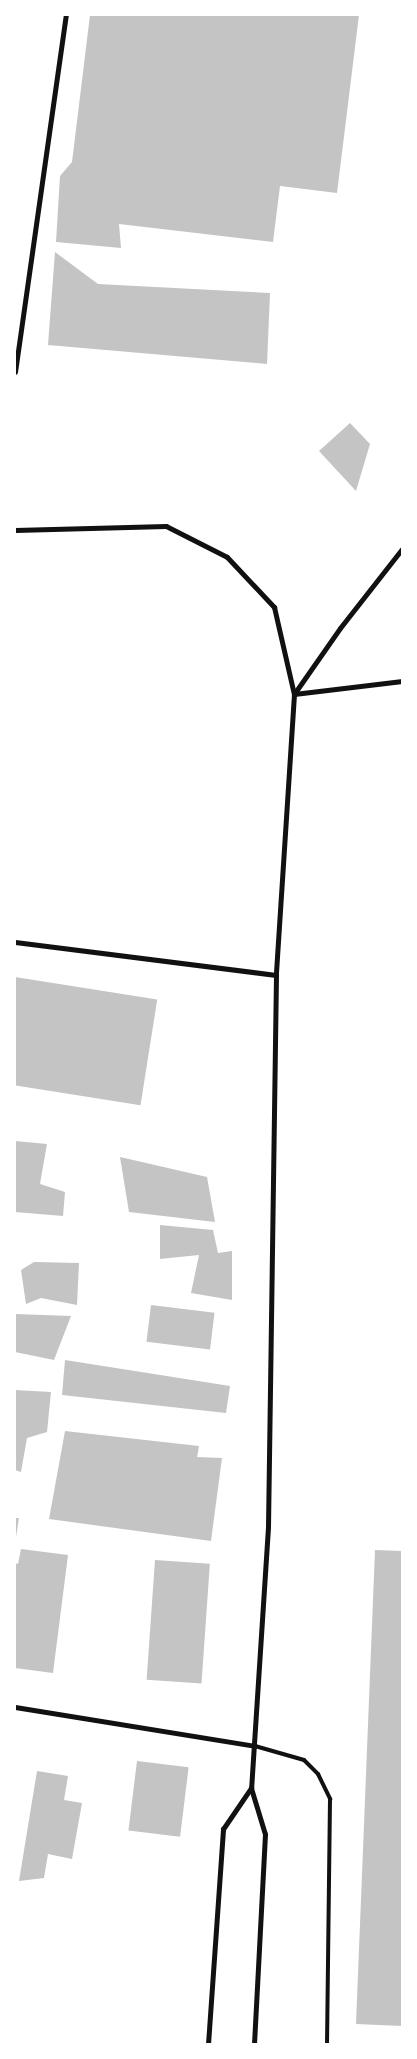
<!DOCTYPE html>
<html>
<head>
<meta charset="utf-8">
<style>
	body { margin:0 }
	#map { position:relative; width:417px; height:2059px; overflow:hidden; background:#fff; font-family:"Space Grotesk",sans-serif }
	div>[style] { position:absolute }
	.building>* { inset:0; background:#c4c4c4; transform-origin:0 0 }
	.service>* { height:4px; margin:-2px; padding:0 2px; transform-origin:2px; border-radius:2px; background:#111 }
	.minor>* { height:5px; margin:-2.5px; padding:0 2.5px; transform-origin:2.5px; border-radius:2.5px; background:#111 }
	span { translate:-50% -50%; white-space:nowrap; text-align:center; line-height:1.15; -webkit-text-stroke:4px #fff; paint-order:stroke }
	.frame { position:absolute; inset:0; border:16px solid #fff; pointer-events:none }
</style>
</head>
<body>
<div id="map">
	<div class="building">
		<i style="clip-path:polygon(90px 15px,359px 15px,337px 193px,280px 186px,273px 242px,119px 224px,121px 248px,56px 242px,60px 176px,72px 162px)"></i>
		<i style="clip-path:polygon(55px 252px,98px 284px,270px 293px,267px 364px,48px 345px)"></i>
		<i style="clip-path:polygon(350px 423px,370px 444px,356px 491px,319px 451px)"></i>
		<i style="left:15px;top:977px;width:144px;height:107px;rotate:9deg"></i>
		<i style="clip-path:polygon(15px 1141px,47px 1144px,40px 1184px,65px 1192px,63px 1216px,15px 1212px)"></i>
		<i style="clip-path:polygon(120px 1157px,207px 1177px,215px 1222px,129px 1212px)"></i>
		<i style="clip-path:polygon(160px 1225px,213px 1230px,218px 1253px,232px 1251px,232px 1300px,191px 1293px,199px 1255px,160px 1259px)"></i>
		<i style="clip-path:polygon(34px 1262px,79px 1263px,77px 1305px,41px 1298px,26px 1304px,21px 1270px)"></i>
		<i style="left:151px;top:1305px;width:64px;height:37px;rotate:7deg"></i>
		<i style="clip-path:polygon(15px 1314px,71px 1316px,54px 1360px,15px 1352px)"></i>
		<i style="clip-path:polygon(65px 1360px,230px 1386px,226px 1413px,62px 1395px)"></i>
		<i style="clip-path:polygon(15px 1390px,51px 1392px,47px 1432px,27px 1438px,21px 1472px,15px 1470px)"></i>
		<i style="clip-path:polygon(65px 1431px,199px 1446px,197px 1457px,222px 1458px,211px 1541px,49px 1519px)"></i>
		<i style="clip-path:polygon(15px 1518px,19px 1518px,16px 1537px,15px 1537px)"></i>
		<i style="clip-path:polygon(21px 1549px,68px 1555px,53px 1673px,15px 1668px,15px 1563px,18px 1564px)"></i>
		<i style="clip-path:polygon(375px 1550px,402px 1551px,402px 2026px,356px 2024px)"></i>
		<i style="left:155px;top:1560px;width:55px;height:120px;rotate:4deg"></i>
		<i style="left:137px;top:1761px;width:52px;height:70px;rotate:7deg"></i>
		<i style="clip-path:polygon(37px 1771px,68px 1776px,64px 1800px,82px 1803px,72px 1859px,48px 1854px,44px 1878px,19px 1881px)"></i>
	</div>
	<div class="service">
		<i style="left:255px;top:1746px;width:51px;rotate:15.9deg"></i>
		<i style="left:304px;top:1760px;width:20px;rotate:45deg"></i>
		<i style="left:318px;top:1774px;width:28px;rotate:64deg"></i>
		<i style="left:330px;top:1799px;width:245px;rotate:90.7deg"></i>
	</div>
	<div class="minor">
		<i style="left:15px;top:372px;width:361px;rotate:-81.9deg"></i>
		<i style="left:15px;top:530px;width:151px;rotate:-1.5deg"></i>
		<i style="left:166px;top:526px;width:68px;rotate:26.9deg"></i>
		<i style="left:227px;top:557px;width:69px;rotate:46.8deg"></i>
		<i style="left:274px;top:607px;width:89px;rotate:77.1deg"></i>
		<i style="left:294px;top:694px;width:282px;rotate:93.7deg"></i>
		<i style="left:276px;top:975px;width:552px;rotate:90.83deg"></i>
		<i style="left:268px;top:1527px;width:262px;rotate:93.7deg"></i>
		<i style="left:251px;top:1788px;width:48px;rotate:73.1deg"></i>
		<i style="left:265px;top:1834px;width:210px;rotate:93deg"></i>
		<i style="left:294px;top:694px;width:80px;rotate:-55.1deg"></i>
		<i style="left:340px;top:628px;width:100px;rotate:-51.9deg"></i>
		<i style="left:294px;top:694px;width:109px;rotate:-6.9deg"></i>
		<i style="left:15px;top:942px;width:263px;rotate:7.2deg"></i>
		<i style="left:15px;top:1707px;width:243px;rotate:9.2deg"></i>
		<i style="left:208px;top:2044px;width:216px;rotate:-86deg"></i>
		<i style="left:223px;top:1829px;width:50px;rotate:-55.7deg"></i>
	</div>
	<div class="frame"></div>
</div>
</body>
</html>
